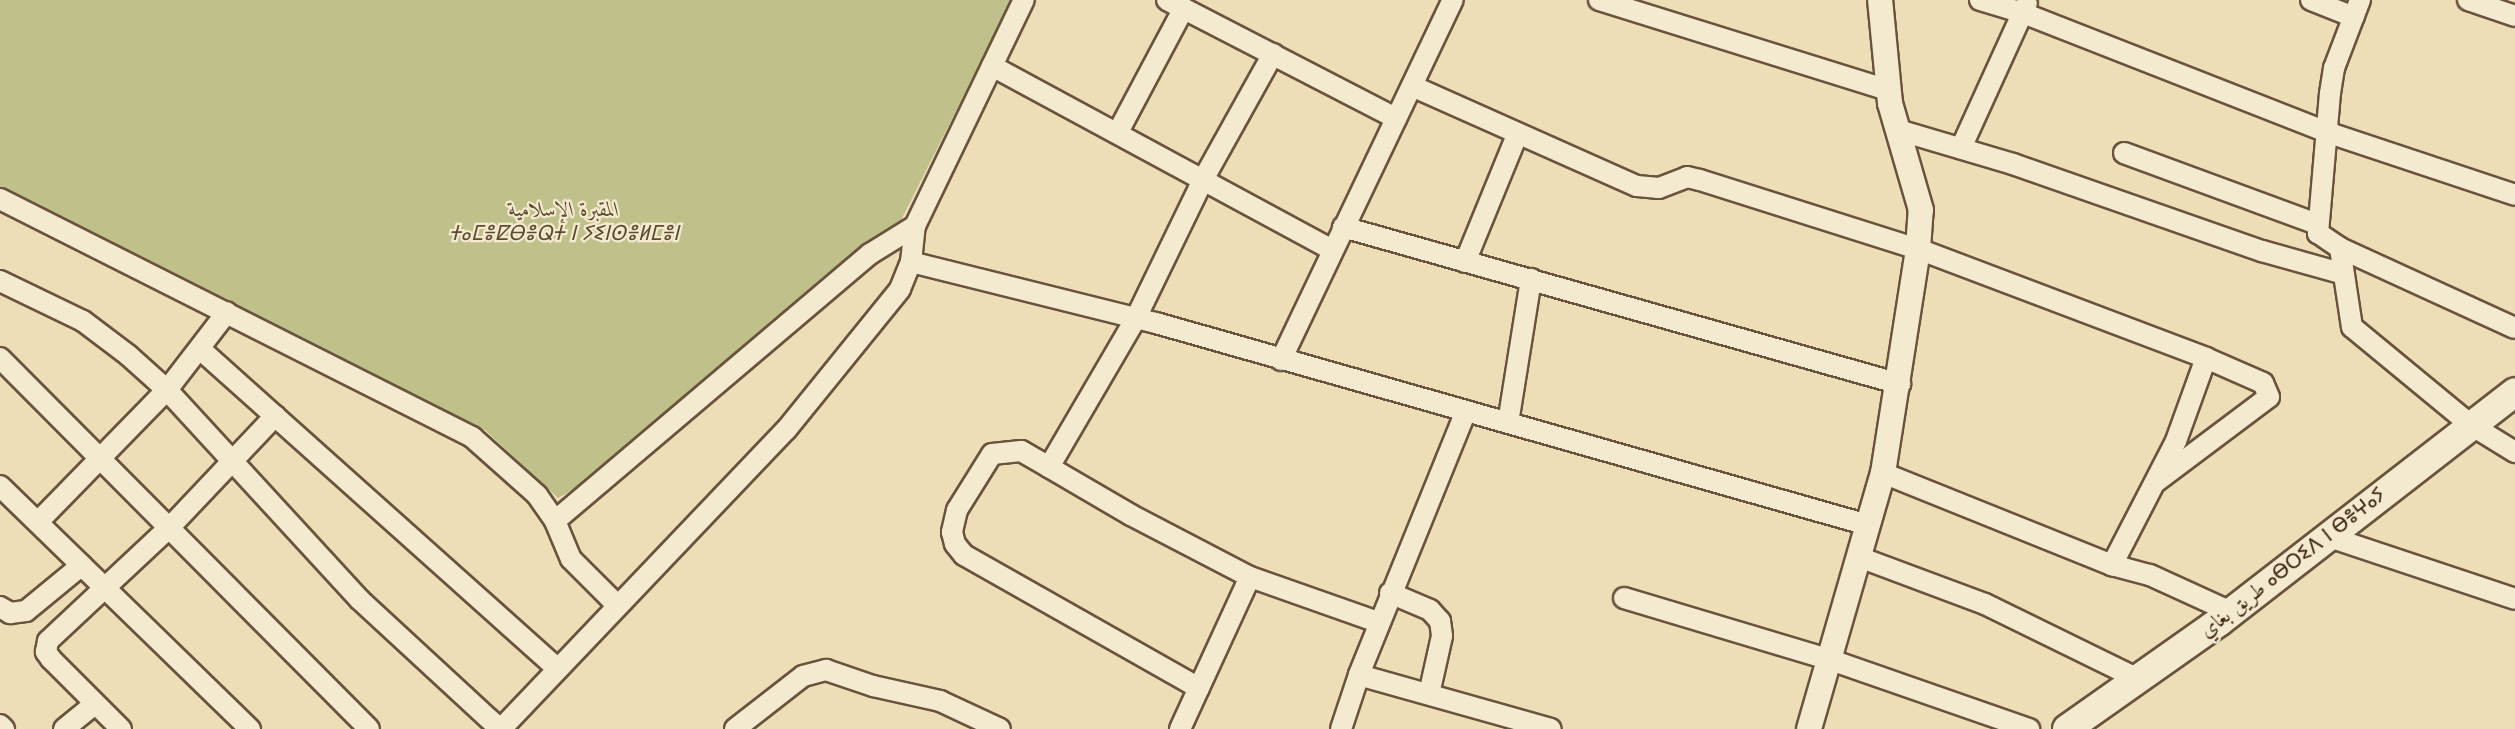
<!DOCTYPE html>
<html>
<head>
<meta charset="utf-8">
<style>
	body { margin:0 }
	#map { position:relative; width:2515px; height:729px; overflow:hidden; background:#eedeb7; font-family:Cardo,Amiri,"Noto Sans Tifinagh",serif }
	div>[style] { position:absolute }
	.green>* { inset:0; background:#bfc08a }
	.roads { filter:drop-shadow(2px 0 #69533c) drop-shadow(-2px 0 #69533c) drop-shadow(0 2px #69533c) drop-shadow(0 -2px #69533c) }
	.minor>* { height:20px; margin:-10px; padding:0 10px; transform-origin:10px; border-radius:10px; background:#f4ead0 }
	.tertiary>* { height:24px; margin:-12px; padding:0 12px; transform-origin:12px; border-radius:12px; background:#f4ead0 }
	.secondary>* { height:28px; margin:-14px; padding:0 14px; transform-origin:14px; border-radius:14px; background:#f4ead0 }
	span { translate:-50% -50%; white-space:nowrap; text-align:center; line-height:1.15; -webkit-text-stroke:4.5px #f4ead0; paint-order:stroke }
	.park-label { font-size:21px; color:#5e4c31; font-style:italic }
	.street-label { font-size:21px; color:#3d2513 }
</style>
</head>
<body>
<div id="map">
	<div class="green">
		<i style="clip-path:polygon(0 0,1012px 0,897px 228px,621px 463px,558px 498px,485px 430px,0 193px)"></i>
	</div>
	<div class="roads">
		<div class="minor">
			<i style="left:1167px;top:0;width:258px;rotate:27.3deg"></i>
			<i style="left:1599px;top:0;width:303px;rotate:17.3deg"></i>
			<i style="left:1980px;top:0;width:45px;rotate:16.8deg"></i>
			<i style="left:2023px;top:13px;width:329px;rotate:21.4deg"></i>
			<i style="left:2329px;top:133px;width:196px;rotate:18.4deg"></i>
			<i style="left:2311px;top:0;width:46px;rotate:21.6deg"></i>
			<i style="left:2360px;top:0;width:73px;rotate:110.9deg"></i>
			<i style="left:2334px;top:68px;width:25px;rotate:99deg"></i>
			<i style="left:2330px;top:93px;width:141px;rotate:94.9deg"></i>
			<i style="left:2318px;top:233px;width:27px;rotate:34deg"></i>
			<i style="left:2340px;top:248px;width:80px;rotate:81.4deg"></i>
			<i style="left:2352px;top:327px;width:154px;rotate:39.5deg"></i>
			<i style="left:2471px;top:425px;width:52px;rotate:31.5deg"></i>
			<i style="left:2468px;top:0;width:50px;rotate:18.8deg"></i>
			<i style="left:992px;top:66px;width:387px;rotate:28.4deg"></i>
			<i style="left:1412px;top:86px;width:246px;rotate:24deg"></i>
			<i style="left:1637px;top:186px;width:22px;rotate:5deg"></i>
			<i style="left:1659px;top:188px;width:30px;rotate:-21deg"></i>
			<i style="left:1687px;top:177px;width:13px;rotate:13deg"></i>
			<i style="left:1700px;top:180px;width:229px;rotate:17.6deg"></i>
			<i style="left:1918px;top:249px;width:308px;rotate:20.7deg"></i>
			<i style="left:2206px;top:358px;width:88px;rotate:109.9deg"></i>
			<i style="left:2176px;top:441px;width:140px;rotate:117.3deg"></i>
			<i style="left:1898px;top:130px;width:120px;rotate:16.5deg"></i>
			<i style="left:2013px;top:164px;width:264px;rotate:19.3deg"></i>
			<i style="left:2262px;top:251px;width:82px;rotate:15.6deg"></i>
			<i style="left:1118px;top:132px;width:140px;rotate:-62deg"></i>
			<i style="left:1961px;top:148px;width:159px;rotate:-65.5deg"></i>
			<i style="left:2124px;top:153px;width:206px;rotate:20.2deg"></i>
			<i style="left:0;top:199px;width:529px;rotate:26.76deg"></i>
			<i style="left:472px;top:437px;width:87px;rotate:41.7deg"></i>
			<i style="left:537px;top:495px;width:32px;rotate:55deg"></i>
			<i style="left:555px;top:521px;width:413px;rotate:-40.3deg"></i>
			<i style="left:870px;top:254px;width:53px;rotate:-31.9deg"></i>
			<i style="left:1343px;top:227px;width:579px;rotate:15.74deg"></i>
			<i style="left:2340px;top:248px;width:192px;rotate:24.6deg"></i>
			<i style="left:911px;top:262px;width:252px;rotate:14deg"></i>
			<i style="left:1156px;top:323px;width:740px;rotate:15.84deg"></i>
			<i style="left:1465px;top:262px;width:139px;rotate:-67.7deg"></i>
			<i style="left:0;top:281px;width:92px;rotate:25.7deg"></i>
			<i style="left:83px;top:321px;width:56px;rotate:37.1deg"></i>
			<i style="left:128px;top:355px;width:52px;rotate:41.9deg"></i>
			<i style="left:167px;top:390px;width:284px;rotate:47.4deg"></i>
			<i style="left:359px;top:599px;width:192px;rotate:42.7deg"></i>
			<i style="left:200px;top:349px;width:480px;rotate:41.8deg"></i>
			<i style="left:0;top:358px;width:523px;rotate:45.15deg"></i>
			<i style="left:1281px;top:360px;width:399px;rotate:-64.5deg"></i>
			<i style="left:1466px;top:411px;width:285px;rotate:112.1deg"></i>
			<i style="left:1359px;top:675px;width:199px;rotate:15.7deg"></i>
			<i style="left:1508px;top:423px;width:146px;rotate:-80.9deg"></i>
			<i style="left:1049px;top:467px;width:32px;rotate:-150deg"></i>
			<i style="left:1021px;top:451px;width:29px;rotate:174deg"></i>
			<i style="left:992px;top:454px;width:66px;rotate:122deg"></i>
			<i style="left:957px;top:510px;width:23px;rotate:103deg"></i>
			<i style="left:952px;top:532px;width:12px;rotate:76deg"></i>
			<i style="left:955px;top:544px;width:14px;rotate:51deg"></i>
			<i style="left:964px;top:555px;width:270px;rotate:29.5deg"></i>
			<i style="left:1883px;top:473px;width:247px;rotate:21.9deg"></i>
			<i style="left:2112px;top:565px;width:39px;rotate:15deg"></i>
			<i style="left:2150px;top:575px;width:89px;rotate:24.6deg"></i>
			<i style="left:2157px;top:481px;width:140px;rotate:-36.9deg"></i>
			<i style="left:2269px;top:397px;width:15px;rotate:-113deg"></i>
			<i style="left:2263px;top:383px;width:62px;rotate:-156.3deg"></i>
			<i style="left:0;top:486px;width:349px;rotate:44.2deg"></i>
			<i style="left:555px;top:521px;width:41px;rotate:67.2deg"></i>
			<i style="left:571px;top:559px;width:66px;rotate:45deg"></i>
			<i style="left:38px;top:522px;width:185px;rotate:-45.7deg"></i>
			<i style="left:167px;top:390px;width:98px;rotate:-52.4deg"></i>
			<i style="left:2326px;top:536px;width:199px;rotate:18.4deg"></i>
			<i style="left:1859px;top:557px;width:134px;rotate:20.5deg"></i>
			<i style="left:1985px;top:604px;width:170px;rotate:26.1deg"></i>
			<i style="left:1250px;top:577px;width:134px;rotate:-152.5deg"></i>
			<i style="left:1131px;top:515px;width:95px;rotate:-149.7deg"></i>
			<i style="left:1049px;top:467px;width:173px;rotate:-59.7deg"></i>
			<i style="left:1136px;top:318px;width:156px;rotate:-64.1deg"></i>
			<i style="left:1204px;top:178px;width:142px;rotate:-60.9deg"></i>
			<i style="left:1390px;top:593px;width:43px;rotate:23deg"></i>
			<i style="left:1430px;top:610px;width:15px;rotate:48deg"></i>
			<i style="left:1440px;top:621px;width:15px;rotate:82deg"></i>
			<i style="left:1442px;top:636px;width:59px;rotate:102.6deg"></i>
			<i style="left:1624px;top:598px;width:216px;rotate:16.7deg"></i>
			<i style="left:1831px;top:660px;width:210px;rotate:19.2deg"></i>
			<i style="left:0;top:607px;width:12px;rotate:31deg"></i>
			<i style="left:10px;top:613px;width:16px;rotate:-7deg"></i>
			<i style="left:26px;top:611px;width:72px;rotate:-39.4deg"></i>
			<i style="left:0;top:725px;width:6px;rotate:45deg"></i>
			<i style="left:64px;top:729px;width:40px;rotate:-39deg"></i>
			<i style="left:121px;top:729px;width:99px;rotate:-135deg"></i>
			<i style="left:51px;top:659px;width:9px;rotate:-126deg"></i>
			<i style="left:46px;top:652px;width:11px;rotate:-80deg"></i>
			<i style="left:48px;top:641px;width:167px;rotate:-43.1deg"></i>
			<i style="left:170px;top:527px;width:153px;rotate:-46.6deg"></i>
			<i style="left:501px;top:729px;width:413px;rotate:-46.4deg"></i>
			<i style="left:786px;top:430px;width:181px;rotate:-51deg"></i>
			<i style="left:900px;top:289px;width:29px;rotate:-68deg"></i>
			<i style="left:911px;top:262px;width:36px;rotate:-84deg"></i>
			<i style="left:915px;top:226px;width:251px;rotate:-64.3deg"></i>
			<i style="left:735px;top:729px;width:86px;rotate:-37.9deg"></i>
			<i style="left:803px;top:676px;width:24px;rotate:-15deg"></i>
			<i style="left:826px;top:670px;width:50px;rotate:18.8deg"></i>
			<i style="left:873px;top:686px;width:69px;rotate:12.6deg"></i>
			<i style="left:940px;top:701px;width:66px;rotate:25deg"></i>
			<i style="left:1180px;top:729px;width:167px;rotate:-65.3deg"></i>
			<i style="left:1250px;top:577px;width:136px;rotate:19.4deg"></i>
			<i style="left:1341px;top:729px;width:57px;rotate:-71.6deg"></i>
		</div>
		<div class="tertiary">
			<i style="left:1809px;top:729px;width:266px;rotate:-73.9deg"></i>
			<i style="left:1883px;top:473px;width:227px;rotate:-81.1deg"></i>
			<i style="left:1918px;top:249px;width:39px;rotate:-86deg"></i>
			<i style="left:1921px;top:210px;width:111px;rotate:-106.2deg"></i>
			<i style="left:1890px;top:103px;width:103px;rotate:-95.5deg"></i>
		</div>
		<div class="secondary">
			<i style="left:2067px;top:729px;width:187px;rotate:-35.2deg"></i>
			<i style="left:2220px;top:621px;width:373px;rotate:-37.8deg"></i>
		</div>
	</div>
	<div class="park-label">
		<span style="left:564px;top:222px">المقبرة الإسلامية<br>ⵜⴰⵎⴻⵇⴱⴻⵕⵜ ⵏ ⵢⵉⵏⵙⴻⵍⵎⴻⵏ</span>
	</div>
	<div class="street-label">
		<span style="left:2293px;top:563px;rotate:-38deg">طريق بغاي ⴰⴱⵔⵉⴷ ⵏ ⴱⴻⵖⴰⵢ</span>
	</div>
</div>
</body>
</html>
